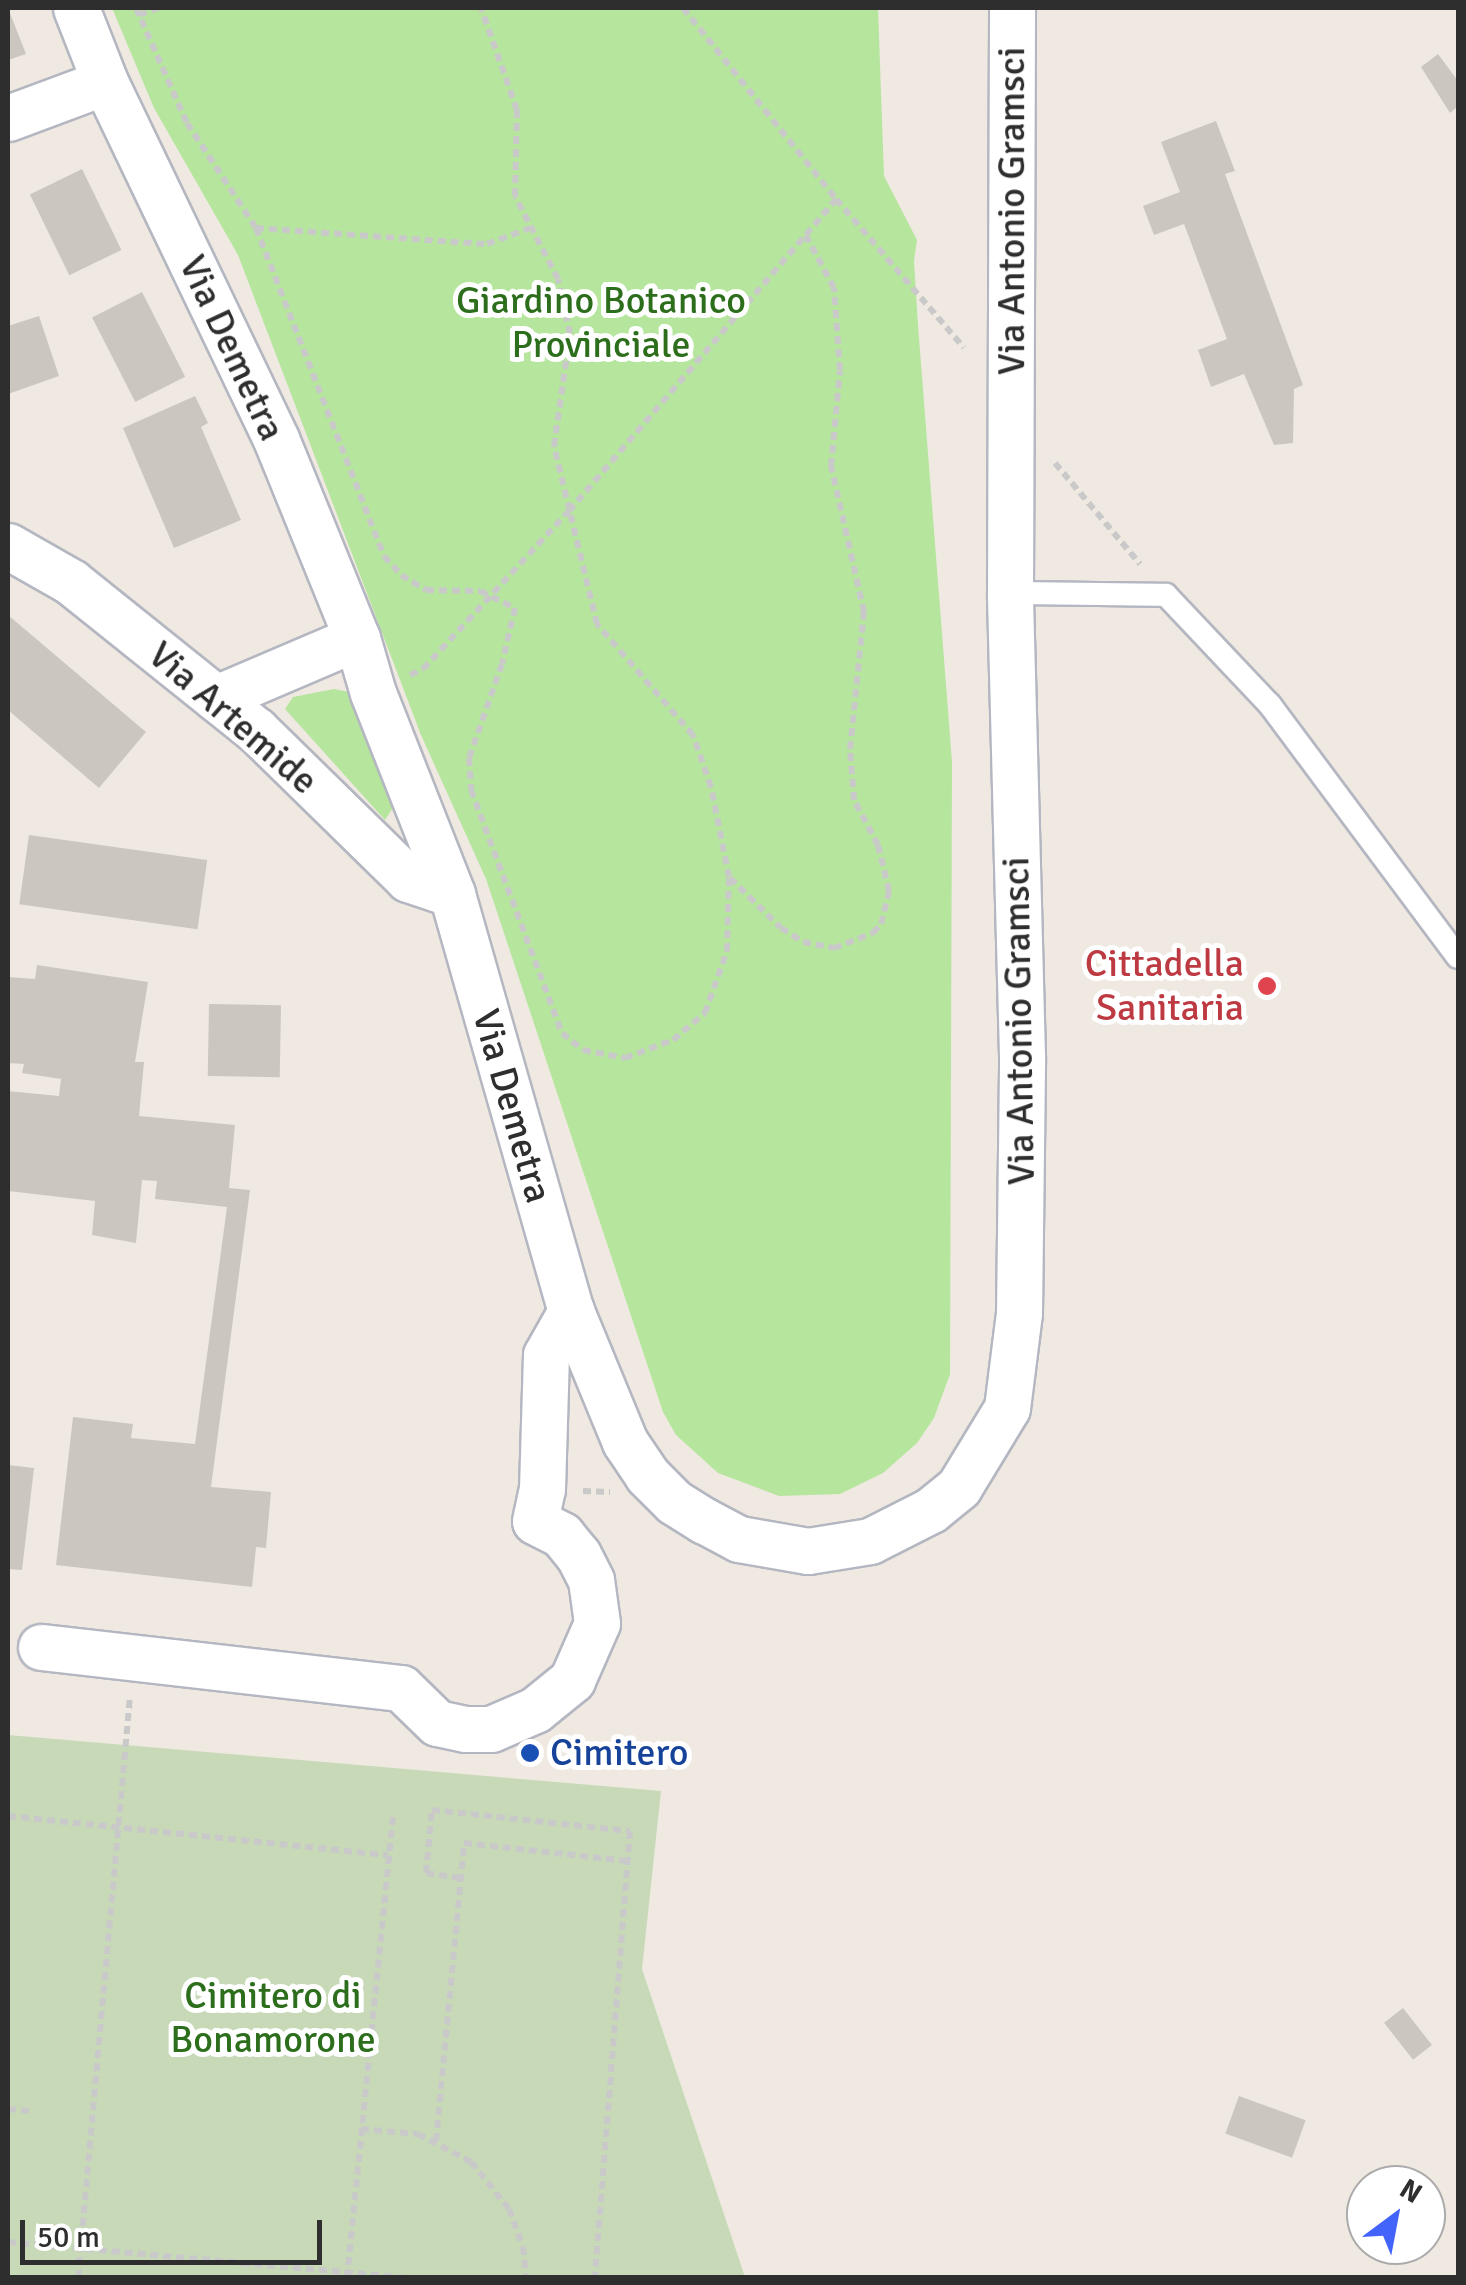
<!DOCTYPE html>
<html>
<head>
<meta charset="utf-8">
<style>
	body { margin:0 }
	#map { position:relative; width:1466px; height:2285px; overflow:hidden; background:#efe9e1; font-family:Signika,sans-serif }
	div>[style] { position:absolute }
	.green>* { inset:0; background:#b6e59e }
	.cemetery>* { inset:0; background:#c8d9b8 }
	.building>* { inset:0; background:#cbc7bf; transform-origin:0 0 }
	.path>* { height:6px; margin-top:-3px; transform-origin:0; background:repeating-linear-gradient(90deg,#c9c9c9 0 8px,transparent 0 13px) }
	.roads { filter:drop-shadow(2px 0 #b4b7c1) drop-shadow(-2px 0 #b4b7c1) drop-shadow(0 2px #b4b7c1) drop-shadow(0 -2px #b4b7c1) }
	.service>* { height:22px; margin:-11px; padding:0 11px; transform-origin:11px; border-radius:11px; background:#fff }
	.minor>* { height:45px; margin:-22.5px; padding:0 22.5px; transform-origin:22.5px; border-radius:22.5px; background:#fff }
	.dots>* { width:28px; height:28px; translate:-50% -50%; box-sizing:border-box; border:5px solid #fff; border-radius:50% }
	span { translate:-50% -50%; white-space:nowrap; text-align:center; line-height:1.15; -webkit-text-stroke:10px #fff; paint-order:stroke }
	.street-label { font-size:38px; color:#2e2e2e }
	.park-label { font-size:38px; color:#2c6e1b }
	.health-label { font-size:38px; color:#be3a42 }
	.right { translate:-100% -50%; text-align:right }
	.transit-label { font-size:38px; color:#164399 }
	.left { translate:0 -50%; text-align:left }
	.frame { position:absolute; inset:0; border:10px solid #2e2e2e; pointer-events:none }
	.north { position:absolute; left:1346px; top:2165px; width:100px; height:100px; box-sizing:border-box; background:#fff; border:2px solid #ababab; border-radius:50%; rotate:32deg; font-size:28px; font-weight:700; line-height:40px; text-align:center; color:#2e2e2e }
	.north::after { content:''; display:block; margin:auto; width:35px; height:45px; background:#4264fb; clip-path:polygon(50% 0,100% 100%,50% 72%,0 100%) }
	.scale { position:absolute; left:20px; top:2220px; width:302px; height:45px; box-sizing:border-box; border:5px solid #2e2e2e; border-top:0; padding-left:12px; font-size:30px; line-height:35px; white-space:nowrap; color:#2e2e2e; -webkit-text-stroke:8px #fff; paint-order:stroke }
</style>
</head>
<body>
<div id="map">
	<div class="green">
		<i style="clip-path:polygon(112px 8px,878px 8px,884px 176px,917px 240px,914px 261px,918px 325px,952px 762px,950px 1374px,934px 1418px,917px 1443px,883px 1473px,840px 1494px,779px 1496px,718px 1473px,676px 1435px,663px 1412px,486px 879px,421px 735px,238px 255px,154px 108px)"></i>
		<i style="clip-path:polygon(334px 689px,354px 693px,394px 806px,385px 820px,285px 709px,293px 697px)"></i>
	</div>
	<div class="cemetery">
		<i style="clip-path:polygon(8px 1735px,661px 1791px,642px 1969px,745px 2277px,8px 2277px)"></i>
	</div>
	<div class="building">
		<i style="clip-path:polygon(8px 8px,26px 54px,8px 60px)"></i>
		<i style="clip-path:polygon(1438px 54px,1458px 81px,1458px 106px,1450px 113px,1421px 67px)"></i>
		<i style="clip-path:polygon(1216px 121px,1235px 171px,1225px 174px,1303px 385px,1294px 389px,1293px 443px,1274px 445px,1244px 374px,1211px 387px,1198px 350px,1227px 339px,1184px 224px,1154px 235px,1143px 206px,1180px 192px,1161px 142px)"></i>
		<i style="left:82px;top:169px;width:90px;height:58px;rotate:64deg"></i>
		<i style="left:142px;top:292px;width:95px;height:56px;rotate:63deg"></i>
		<i style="clip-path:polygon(39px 316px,59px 376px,8px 394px,8px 326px)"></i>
		<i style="clip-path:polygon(195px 396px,208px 423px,201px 427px,241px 520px,174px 548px,123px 428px)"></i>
		<i style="clip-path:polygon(8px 615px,146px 732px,99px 788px,8px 710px)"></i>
		<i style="left:29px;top:835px;width:180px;height:70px;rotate:8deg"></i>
		<i style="clip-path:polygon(37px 965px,148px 982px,135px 1062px,144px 1062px,139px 1116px,235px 1125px,229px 1188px,250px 1190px,211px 1487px,271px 1492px,266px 1548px,256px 1547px,252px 1587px,56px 1565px,73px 1417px,133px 1424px,131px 1438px,195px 1444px,227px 1207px,155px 1199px,157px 1181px,142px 1180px,136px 1243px,92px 1235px,95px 1201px,8px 1191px,8px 1091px,59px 1096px,61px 1079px,22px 1073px,24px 1064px,8px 1063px,8px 977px,35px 979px)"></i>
		<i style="left:209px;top:1004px;width:72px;height:72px;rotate:1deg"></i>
		<i style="clip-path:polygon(8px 1465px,34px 1468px,22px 1570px,8px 1569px)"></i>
		<i style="left:1403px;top:2008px;width:47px;height:24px;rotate:52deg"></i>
		<i style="left:1239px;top:2096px;width:71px;height:40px;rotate:20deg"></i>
	</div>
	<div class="path">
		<i style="left:136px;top:8px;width:126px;rotate:66.1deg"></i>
		<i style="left:187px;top:123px;width:126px;rotate:56.7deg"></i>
		<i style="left:256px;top:228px;width:352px;rotate:68.7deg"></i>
		<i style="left:384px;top:556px;width:25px;rotate:48deg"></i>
		<i style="left:401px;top:575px;width:29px;rotate:31deg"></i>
		<i style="left:426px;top:590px;width:54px;rotate:1.1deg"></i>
		<i style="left:480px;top:591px;width:39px;rotate:26deg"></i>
		<i style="left:515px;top:608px;width:57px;rotate:103.1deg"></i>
		<i style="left:502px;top:664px;width:100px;rotate:109.3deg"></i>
		<i style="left:469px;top:758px;width:32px;rotate:86deg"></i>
		<i style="left:471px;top:790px;width:259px;rotate:69.5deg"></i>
		<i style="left:562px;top:1033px;width:27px;rotate:39deg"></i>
		<i style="left:583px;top:1050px;width:43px;rotate:10.8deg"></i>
		<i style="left:625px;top:1058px;width:51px;rotate:-20.6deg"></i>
		<i style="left:673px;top:1040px;width:42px;rotate:-40.2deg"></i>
		<i style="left:705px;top:1013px;width:66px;rotate:-70.5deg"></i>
		<i style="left:727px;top:951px;width:74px;rotate:-88.5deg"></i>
		<i style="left:729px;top:877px;width:92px;rotate:-101.3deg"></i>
		<i style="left:711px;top:787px;width:55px;rotate:-109.1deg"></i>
		<i style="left:693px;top:735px;width:147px;rotate:-130.9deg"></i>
		<i style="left:597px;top:624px;width:183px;rotate:-103.6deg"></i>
		<i style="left:554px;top:446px;width:113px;rotate:-81.9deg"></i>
		<i style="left:570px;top:334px;width:56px;rotate:-102.3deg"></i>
		<i style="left:558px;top:279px;width:93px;rotate:-117.4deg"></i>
		<i style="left:515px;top:196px;width:86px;rotate:-88.7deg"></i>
		<i style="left:517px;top:110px;width:108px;rotate:-109.4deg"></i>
		<i style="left:683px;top:8px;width:245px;rotate:51.3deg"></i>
		<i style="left:836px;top:199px;width:196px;rotate:49.3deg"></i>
		<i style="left:139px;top:15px;width:20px;rotate:-20deg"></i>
		<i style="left:256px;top:228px;width:232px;rotate:4deg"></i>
		<i style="left:487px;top:244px;width:46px;rotate:-20.4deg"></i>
		<i style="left:1055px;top:463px;width:132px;rotate:49.9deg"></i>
		<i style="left:410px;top:675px;width:14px;rotate:-25deg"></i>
		<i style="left:423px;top:669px;width:215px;rotate:-47.3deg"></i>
		<i style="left:569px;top:511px;width:411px;rotate:-49.4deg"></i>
		<i style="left:730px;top:878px;width:71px;rotate:44.4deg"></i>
		<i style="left:781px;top:928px;width:26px;rotate:32deg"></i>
		<i style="left:803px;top:942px;width:32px;rotate:11deg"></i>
		<i style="left:834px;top:948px;width:42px;rotate:-21deg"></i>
		<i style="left:873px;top:933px;width:12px;rotate:-48deg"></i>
		<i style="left:881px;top:924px;width:34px;rotate:-76deg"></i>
		<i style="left:889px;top:891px;width:47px;rotate:-103.4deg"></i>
		<i style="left:878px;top:845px;width:51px;rotate:-118.1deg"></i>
		<i style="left:854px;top:800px;width:51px;rotate:-94.5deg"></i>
		<i style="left:850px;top:749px;width:138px;rotate:-84.2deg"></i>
		<i style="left:864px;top:612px;width:150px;rotate:-102.7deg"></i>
		<i style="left:831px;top:466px;width:96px;rotate:-84.6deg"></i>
		<i style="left:840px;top:370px;width:82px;rotate:-94.2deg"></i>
		<i style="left:834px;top:288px;width:61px;rotate:-118.2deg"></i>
		<i style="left:583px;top:1491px;width:27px;rotate:2deg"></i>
		<i style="left:8px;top:1816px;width:382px;rotate:5.9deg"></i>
		<i style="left:460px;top:1878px;width:34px;rotate:-172deg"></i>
		<i style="left:426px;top:1873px;width:63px;rotate:-84.6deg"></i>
		<i style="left:432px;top:1810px;width:199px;rotate:6.1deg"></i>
		<i style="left:630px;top:1831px;width:448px;rotate:94.5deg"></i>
		<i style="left:8px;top:2109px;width:24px;rotate:5deg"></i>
		<i style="left:361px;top:2129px;width:57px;rotate:5deg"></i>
		<i style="left:418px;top:2134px;width:60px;rotate:27.8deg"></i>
		<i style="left:471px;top:2162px;width:60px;rotate:51deg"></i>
		<i style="left:509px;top:2209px;width:40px;rotate:69.8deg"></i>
		<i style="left:523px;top:2247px;width:31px;rotate:84deg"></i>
		<i style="left:436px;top:2141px;width:299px;rotate:-84.6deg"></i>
		<i style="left:464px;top:1843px;width:165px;rotate:6.3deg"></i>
		<i style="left:8px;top:2242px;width:404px;rotate:5.1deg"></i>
		<i style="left:78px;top:2278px;width:584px;rotate:-84.89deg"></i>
		<i style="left:347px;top:2278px;width:466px;rotate:-84.3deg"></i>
	</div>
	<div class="roads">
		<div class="service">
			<i style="left:1010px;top:593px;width:156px;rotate:0.7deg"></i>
			<i style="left:1166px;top:595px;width:151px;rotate:46.6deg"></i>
			<i style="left:1270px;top:705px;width:314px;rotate:53.3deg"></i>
		</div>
		<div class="minor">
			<i style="left:76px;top:8px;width:79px;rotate:68.6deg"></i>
			<i style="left:105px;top:82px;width:396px;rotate:64.4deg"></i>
			<i style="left:276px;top:439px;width:215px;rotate:67.9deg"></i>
			<i style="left:357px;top:638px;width:57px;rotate:73.8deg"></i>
			<i style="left:373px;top:693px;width:216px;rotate:68.5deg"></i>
			<i style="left:452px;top:894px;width:434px;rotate:74.1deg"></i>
			<i style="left:571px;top:1311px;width:142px;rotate:67.6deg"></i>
			<i style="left:625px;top:1442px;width:40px;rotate:56deg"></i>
			<i style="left:647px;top:1475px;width:38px;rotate:45deg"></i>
			<i style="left:674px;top:1502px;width:36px;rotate:32deg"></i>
			<i style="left:705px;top:1521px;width:38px;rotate:28deg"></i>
			<i style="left:739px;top:1539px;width:70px;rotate:9.9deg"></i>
			<i style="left:808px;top:1551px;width:63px;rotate:-9.2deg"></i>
			<i style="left:870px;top:1541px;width:68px;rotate:-26.9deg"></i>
			<i style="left:931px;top:1510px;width:36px;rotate:-39deg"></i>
			<i style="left:959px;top:1487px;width:92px;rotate:-58.7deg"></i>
			<i style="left:1007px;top:1408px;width:96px;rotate:-82.8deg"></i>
			<i style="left:1019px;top:1313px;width:257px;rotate:-89.3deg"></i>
			<i style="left:1022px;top:1056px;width:463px;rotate:-91.5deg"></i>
			<i style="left:1010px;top:593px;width:585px;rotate:-89.8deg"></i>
			<i style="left:8px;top:118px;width:103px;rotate:-20.4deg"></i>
			<i style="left:8px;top:546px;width:73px;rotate:29.7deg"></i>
			<i style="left:71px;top:582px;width:237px;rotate:38.7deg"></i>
			<i style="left:256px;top:730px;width:213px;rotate:44.4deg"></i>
			<i style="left:408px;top:879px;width:46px;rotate:18.8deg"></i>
			<i style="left:216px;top:698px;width:153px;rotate:-23.1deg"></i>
			<i style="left:41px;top:1647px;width:362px;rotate:6.5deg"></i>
			<i style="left:401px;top:1688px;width:50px;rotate:44.2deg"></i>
			<i style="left:437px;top:1723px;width:29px;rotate:12deg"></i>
			<i style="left:465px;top:1729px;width:26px"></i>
			<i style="left:491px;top:1729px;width:48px;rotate:-23.4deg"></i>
			<i style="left:535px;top:1710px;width:48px;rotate:-39deg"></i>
			<i style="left:572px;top:1680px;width:62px;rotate:-66.3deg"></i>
			<i style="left:597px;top:1623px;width:43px;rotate:-97.9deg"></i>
			<i style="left:591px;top:1580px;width:28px;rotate:-117deg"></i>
			<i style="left:578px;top:1555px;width:26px;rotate:-129deg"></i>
			<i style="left:562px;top:1535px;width:30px;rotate:-153deg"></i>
			<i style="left:535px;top:1521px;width:33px;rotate:-78deg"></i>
			<i style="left:542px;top:1489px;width:134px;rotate:-88.3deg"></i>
			<i style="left:546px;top:1355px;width:51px;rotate:-60.4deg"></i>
		</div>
	</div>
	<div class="dots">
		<i style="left:1267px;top:986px;background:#e0444e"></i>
		<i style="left:530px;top:1753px;background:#1a4fb4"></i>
	</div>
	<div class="street-label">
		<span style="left:1012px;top:211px;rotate:-90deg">Via Antonio Gramsci</span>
		<span style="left:232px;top:348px;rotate:65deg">Via Demetra</span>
		<span style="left:233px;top:718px;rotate:41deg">Via Artemide</span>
		<span style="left:1019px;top:1021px;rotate:-91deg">Via Antonio Gramsci</span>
		<span style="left:512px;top:1106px;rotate:74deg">Via Demetra</span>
	</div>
	<div class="park-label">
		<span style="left:601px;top:323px">Giardino Botanico<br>Provinciale</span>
		<span style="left:273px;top:2018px">Cimitero di<br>Bonamorone</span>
	</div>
	<div class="health-label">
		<span class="right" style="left:1244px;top:986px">Cittadella<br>Sanitaria</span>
	</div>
	<div class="transit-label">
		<span class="left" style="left:550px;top:1753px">Cimitero</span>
	</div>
	<div class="frame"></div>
	<div class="north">N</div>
	<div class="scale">50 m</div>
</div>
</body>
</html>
